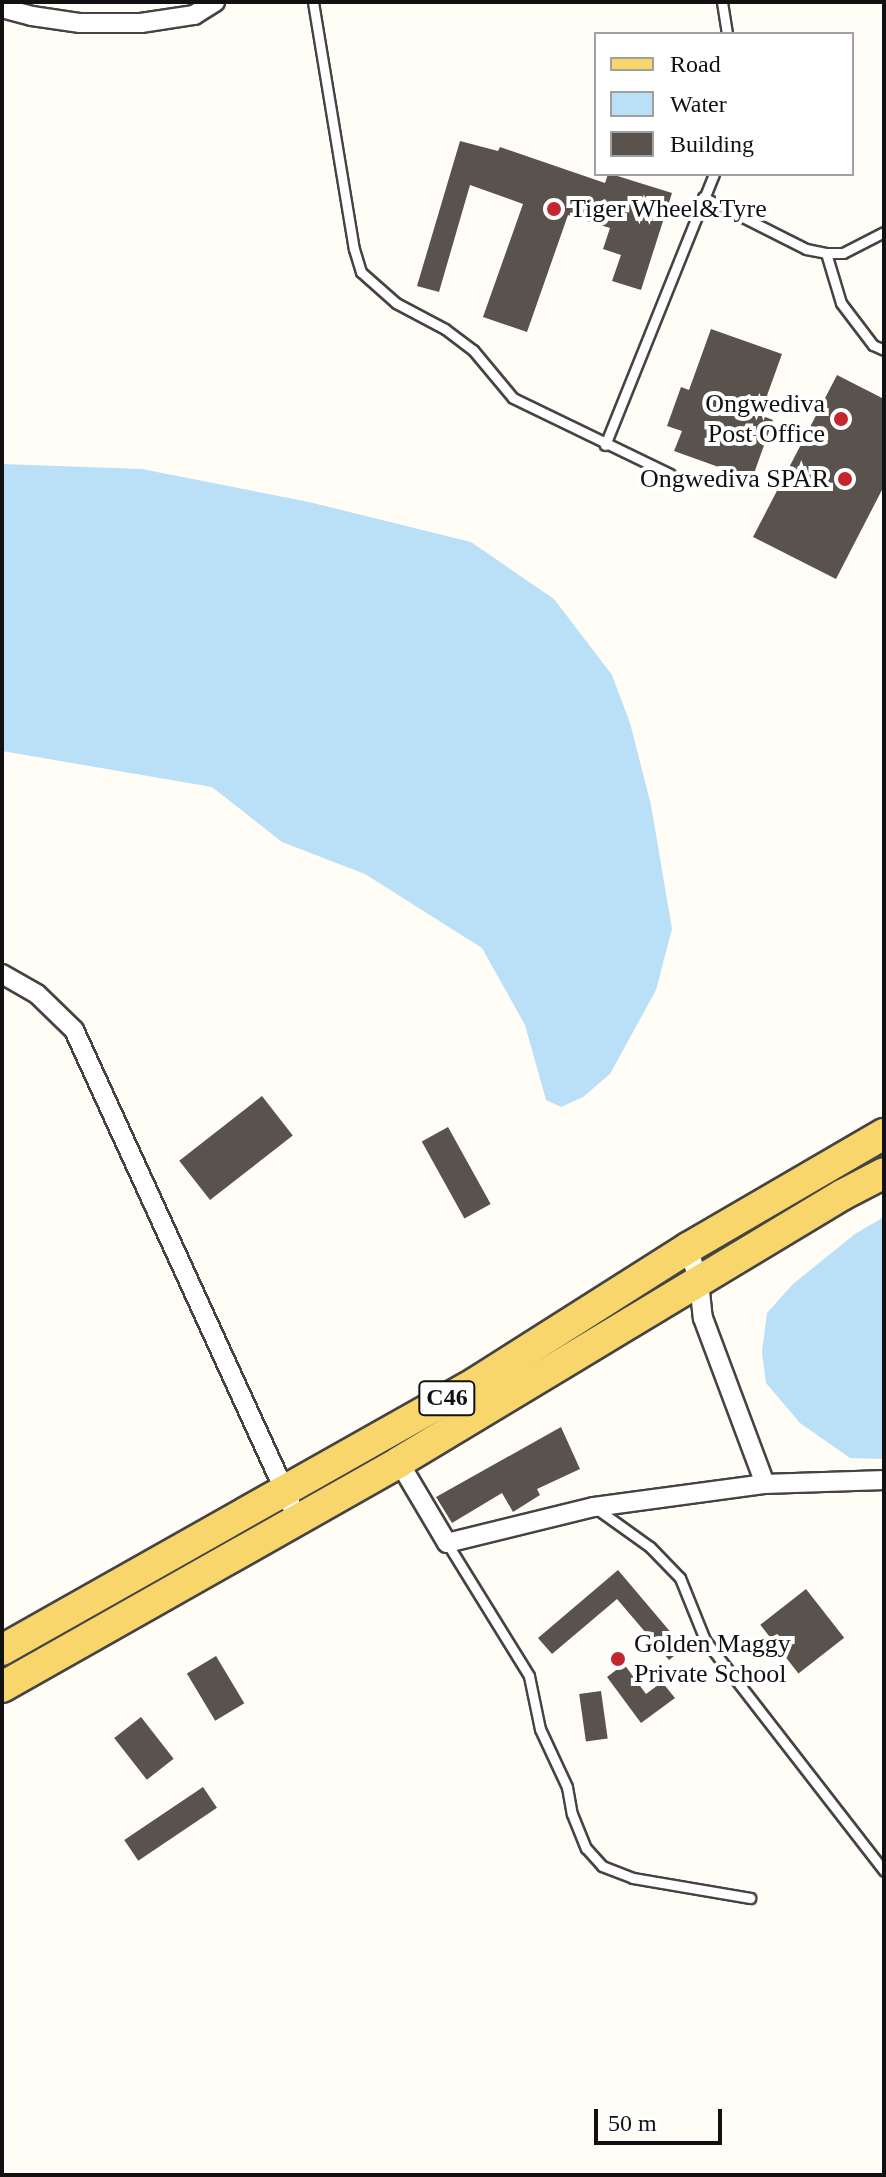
<!DOCTYPE html>
<html>
<head>
<meta charset="utf-8">
<style>
	body { margin:0 }
	#map { position:relative; width:886px; height:2177px; overflow:hidden; background:#fffdf5; font-family:"Times New Roman",serif }
	div>[style] { position:absolute }
	.water>* { inset:0; background:#b9e0f7 }
	.building>* { inset:0; background:#5a524d; transform-origin:0 0 }
	.roads { filter:drop-shadow(2px 0 #444) drop-shadow(-2px 0 #444) drop-shadow(0 2px #444) drop-shadow(0 -2px #444) }
	.service>* { height:9px; margin:-4.5px; padding:0 4.5px; transform-origin:4.5px; border-radius:4.5px; background:#fff }
	.minor>* { height:18px; margin:-9px; padding:0 9px; transform-origin:9px; border-radius:9px; background:#fff }
	.primary>* { height:30px; margin:-15px; padding:0 15px; transform-origin:15px; border-radius:15px; background:#f9d66b }
	.dots>* { width:22px; height:22px; translate:-50% -50%; box-sizing:border-box; border:4px solid #fff; border-radius:50% }
	span { translate:-50% -50%; white-space:nowrap; text-align:center; line-height:1.15; -webkit-text-stroke:8px #fff; paint-order:stroke }
	.shield-label span { padding:2px 6px; background:#fff; border:2px solid; border-radius:6px; -webkit-text-stroke-width:0 }
	.shield-label { font-size:24px; color:#111; font-weight:700 }
	.poi-label { font-size:26px; color:#111 }
	.left { translate:0 -50%; text-align:left }
	.right { translate:-100% -50%; text-align:right }
	.frame { position:absolute; inset:0; border:4px solid #111; pointer-events:none }
	.legend { position:absolute; left:594px; top:32px; width:260px; height:144px; box-sizing:border-box; background:#fff; border:2px solid #a0a0a0; margin:0; padding:10px 14px; list-style:none; font-size:24px; color:#111 }
	.legend li { display:flex; align-items:center; gap:16px; height:40px }
	.legend b { width:40px; border:2px solid #a0a0a0 }
	.scale { position:absolute; left:594px; top:2109px; width:128px; height:36px; box-sizing:border-box; border:4px solid #111; border-top:0; padding-left:10px; font-size:24px; line-height:28px; white-space:nowrap; color:#111; -webkit-text-stroke:6px #fff; paint-order:stroke }
</style>
</head>
<body>
<div id="map">
	<div class="water">
		<i style="clip-path:polygon(2px 464px,142px 469px,309px 502px,471px 542px,554px 599px,612px 675px,630px 723px,651px 805px,672px 929px,656px 990px,610px 1074px,583px 1097px,561px 1107px,546px 1100px,525px 1025px,482px 948px,365px 874px,282px 842px,212px 787px,2px 751px)"></i>
		<i style="clip-path:polygon(884px 1217px,884px 1459px,850px 1458px,800px 1423px,766px 1383px,762px 1352px,767px 1313px,793px 1284px,855px 1234px)"></i>
	</div>
	<div class="building">
		<i style="clip-path:polygon(460px 141px,498px 151px,500px 147px,605px 183px,608px 174px,611px 174px,672px 193px,641px 290px,612px 281px,621px 255px,603px 249px,610px 228px,568px 215px,527px 332px,483px 317px,523px 204px,470px 185px,439px 292px,417px 286px)"></i>
		<i style="clip-path:polygon(711px 329px,782px 354px,760px 415px,773px 420px,752px 479px,674px 451px,682px 431px,667px 426px,681px 387px,689px 390px)"></i>
		<i style="clip-path:polygon(837px 375px,884px 399px,884px 486px,836px 579px,753px 537px)"></i>
		<i style="left:262px;top:1096px;width:50px;height:105px;rotate:52deg"></i>
		<i style="left:448px;top:1127px;width:88px;height:30px;rotate:61deg"></i>
		<i style="clip-path:polygon(561px 1427px,580px 1469px,537px 1489px,540px 1495px,513px 1512px,502px 1493px,452px 1523px,436px 1497px)"></i>
		<i style="clip-path:polygon(618px 1570px,684px 1648px,669px 1660px,617px 1599px,552px 1654px,538px 1638px)"></i>
		<i style="left:806px;top:1589px;width:62px;height:58px;rotate:52deg"></i>
		<i style="left:216px;top:1656px;width:55px;height:34px;rotate:59deg"></i>
		<i style="clip-path:polygon(624px 1664px,646px 1694px,662px 1682px,675px 1698px,641px 1723px,607px 1677px)"></i>
		<i style="left:601px;top:1691px;width:48px;height:22px;rotate:82deg"></i>
		<i style="left:141px;top:1717px;width:53px;height:34px;rotate:52deg"></i>
		<i style="left:203px;top:1787px;width:25px;height:95px;rotate:56deg"></i>
	</div>
	<div class="roads">
		<div class="service">
			<i style="left:313px;top:2px;width:250px;rotate:80.6deg"></i>
			<i style="left:354px;top:249px;width:24px;rotate:73deg"></i>
			<i style="left:361px;top:272px;width:47px;rotate:41.5deg"></i>
			<i style="left:396px;top:303px;width:55px;rotate:28deg"></i>
			<i style="left:445px;top:329px;width:35px;rotate:37deg"></i>
			<i style="left:473px;top:350px;width:62px;rotate:50.2deg"></i>
			<i style="left:513px;top:398px;width:174px;rotate:25.8deg"></i>
			<i style="left:722px;top:2px;width:32px;rotate:81deg"></i>
			<i style="left:703px;top:197px;width:115px;rotate:26.8deg"></i>
			<i style="left:806px;top:249px;width:20px;rotate:11deg"></i>
			<i style="left:826px;top:253px;width:17px"></i>
			<i style="left:843px;top:253px;width:46px;rotate:-27.1deg"></i>
			<i style="left:826px;top:253px;width:52px;rotate:73.3deg"></i>
			<i style="left:841px;top:303px;width:53px;rotate:52.7deg"></i>
			<i style="left:873px;top:345px;width:12px;rotate:24deg"></i>
			<i style="left:605px;top:445px;width:292px;rotate:-68.1deg"></i>
			<i style="left:597px;top:1509px;width:65px;rotate:35.6deg"></i>
			<i style="left:650px;top:1547px;width:43px;rotate:45.9deg"></i>
			<i style="left:680px;top:1578px;width:67px;rotate:68deg"></i>
			<i style="left:705px;top:1640px;width:292px;rotate:52.2deg"></i>
			<i style="left:447px;top:1543px;width:156px;rotate:58.3deg"></i>
			<i style="left:529px;top:1676px;width:54px;rotate:78.3deg"></i>
			<i style="left:540px;top:1729px;width:64px;rotate:65deg"></i>
			<i style="left:567px;top:1787px;width:27px;rotate:80deg"></i>
			<i style="left:572px;top:1814px;width:37px;rotate:68deg"></i>
			<i style="left:586px;top:1848px;width:24px;rotate:48deg"></i>
			<i style="left:602px;top:1866px;width:33px;rotate:21deg"></i>
			<i style="left:633px;top:1878px;width:119px;rotate:9.7deg"></i>
		</div>
		<div class="minor">
			<i style="left:2px;top:8px;width:31px;rotate:15deg"></i>
			<i style="left:32px;top:16px;width:49px;rotate:8.3deg"></i>
			<i style="left:80px;top:23px;width:61px"></i>
			<i style="left:141px;top:23px;width:54px;rotate:-8.6deg"></i>
			<i style="left:194px;top:15px;width:25px;rotate:-32deg"></i>
			<i style="left:2px;top:974px;width:40px;rotate:29.7deg"></i>
			<i style="left:37px;top:994px;width:52px;rotate:44.2deg"></i>
			<i style="left:74px;top:1030px;width:539px;rotate:65.43deg"></i>
			<i style="left:688px;top:1248px;width:36px;rotate:72deg"></i>
			<i style="left:699px;top:1282px;width:36px;rotate:84deg"></i>
			<i style="left:703px;top:1318px;width:177px;rotate:69.5deg"></i>
			<i style="left:765px;top:1484px;width:119px;rotate:-1.9deg"></i>
			<i style="left:399px;top:1462px;width:94px;rotate:59.3deg"></i>
			<i style="left:447px;top:1543px;width:151px;rotate:-13.8deg"></i>
			<i style="left:594px;top:1507px;width:173px;rotate:-7.7deg"></i>
		</div>
		<div class="primary">
			<i style="left:2px;top:1650px;width:545px;rotate:-29.43deg"></i>
			<i style="left:477px;top:1382px;width:250px;rotate:-32.4deg"></i>
			<i style="left:688px;top:1248px;width:227px;rotate:-30.2deg"></i>
			<i style="left:2px;top:1687px;width:456px;rotate:-29.5deg"></i>
			<i style="left:399px;top:1462px;width:517px;rotate:-31.08deg"></i>
			<i style="left:842px;top:1195px;width:47px;rotate:-27.6deg"></i>
		</div>
	</div>
	<div class="dots">
		<i style="left:554px;top:209px;background:#c4262e"></i>
		<i style="left:841px;top:419px;background:#c4262e"></i>
		<i style="left:845px;top:479px;background:#c4262e"></i>
		<i style="left:618px;top:1659px;background:#c4262e"></i>
	</div>
	<div class="shield-label">
		<span style="left:447px;top:1398px">C46</span>
	</div>
	<div class="poi-label">
		<span class="left" style="left:570px;top:209px">Tiger Wheel&amp;Tyre</span>
		<span class="right" style="left:825px;top:419px">Ongwediva<br>Post Office</span>
		<span class="right" style="left:829px;top:479px">Ongwediva SPAR</span>
		<span class="left" style="left:634px;top:1659px">Golden Maggy<br>Private School</span>
	</div>
	<div class="frame"></div>
	<ul class="legend">
	<li><b style="height:10px;background:#f9d66b"></b>Road</li>
	<li><b style="height:22px;background:#b9e0f7"></b>Water</li>
	<li><b style="height:22px;background:#5a524d"></b>Building</li>
	</ul>
	<div class="scale">50 m</div>
</div>
</body>
</html>
